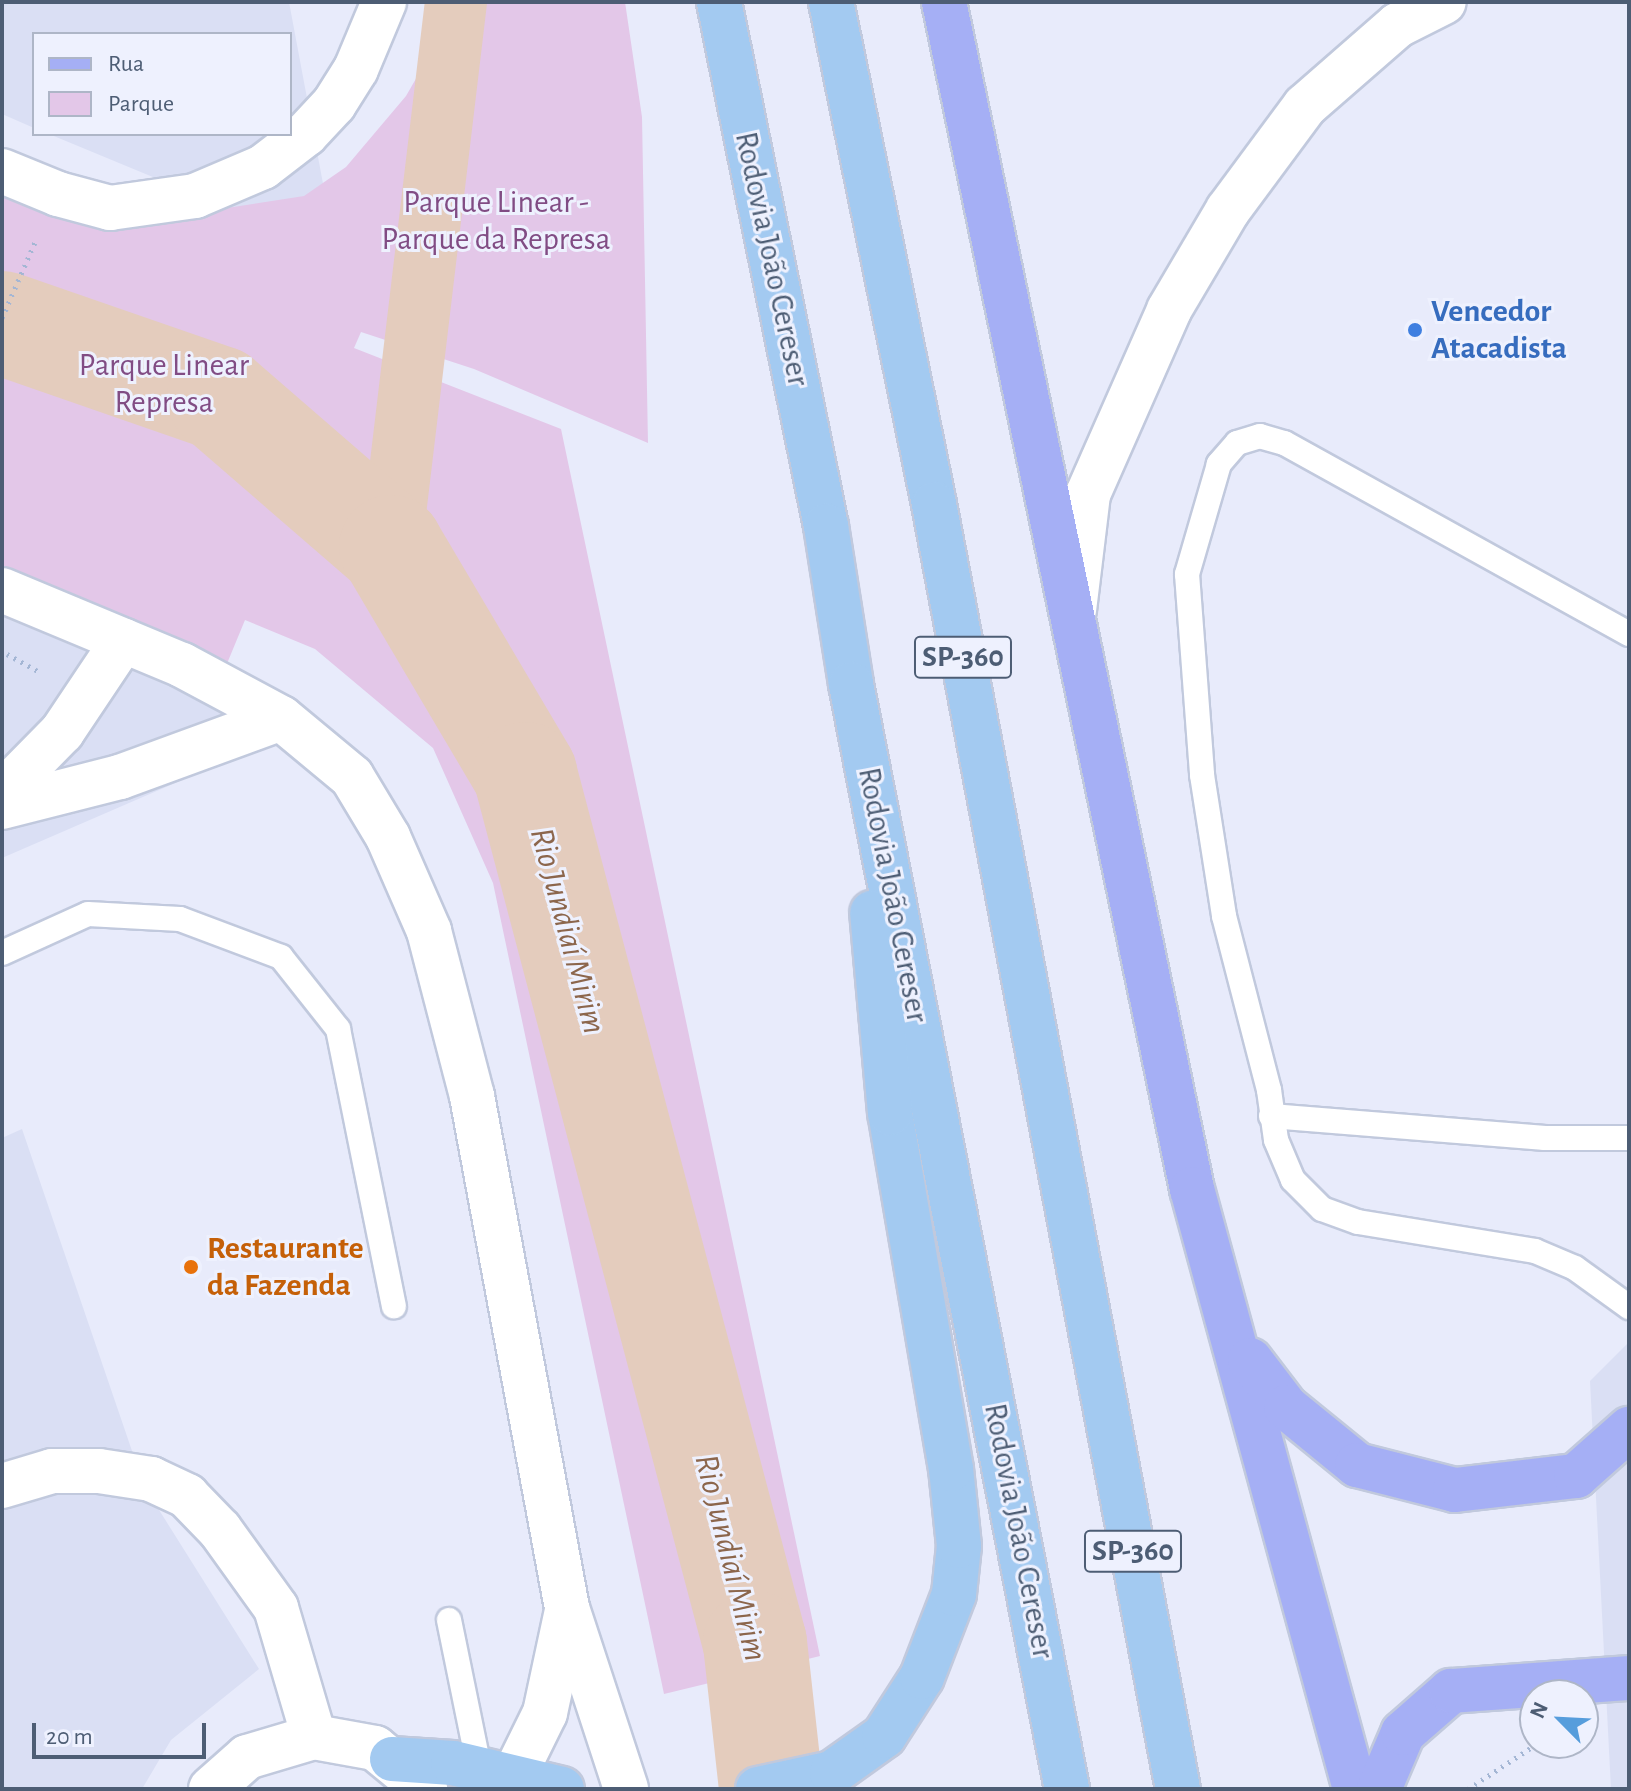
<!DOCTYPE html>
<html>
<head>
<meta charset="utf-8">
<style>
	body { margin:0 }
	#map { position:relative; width:1631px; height:1791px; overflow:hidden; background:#e8ebfb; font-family:"Alegreya Sans",sans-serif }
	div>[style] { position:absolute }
	.residential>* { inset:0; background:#dadff4 }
	.green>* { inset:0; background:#e3c7e8 }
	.canal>* { height:62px; margin:-31px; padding:0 31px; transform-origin:31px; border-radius:31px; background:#e4ccbd }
	.river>* { height:104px; margin:-52px; padding:0 52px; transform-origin:52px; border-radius:52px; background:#e4ccbd }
	.path>* { height:5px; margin-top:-2.5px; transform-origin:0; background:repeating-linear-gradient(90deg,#a4b6d4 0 2px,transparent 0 8px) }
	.roads { filter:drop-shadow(2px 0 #c1c9dd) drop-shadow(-2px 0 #c1c9dd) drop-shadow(0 2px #c1c9dd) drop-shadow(0 -2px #c1c9dd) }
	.service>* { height:24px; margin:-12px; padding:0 12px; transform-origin:12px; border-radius:12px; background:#fff }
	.minor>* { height:44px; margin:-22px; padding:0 22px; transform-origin:22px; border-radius:22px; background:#fff }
	.tertiary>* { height:44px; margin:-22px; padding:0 22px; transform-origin:22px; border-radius:22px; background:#fff }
	.secondary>* { height:44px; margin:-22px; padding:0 22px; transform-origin:22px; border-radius:22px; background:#fff }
	.primary>* { height:44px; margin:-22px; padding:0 22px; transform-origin:22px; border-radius:22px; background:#a5aff5 }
	.motorway>* { height:44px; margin:-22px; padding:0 22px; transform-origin:22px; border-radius:22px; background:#a3caf1 }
	.dots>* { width:22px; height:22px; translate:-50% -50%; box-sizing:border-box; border:4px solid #eef1fe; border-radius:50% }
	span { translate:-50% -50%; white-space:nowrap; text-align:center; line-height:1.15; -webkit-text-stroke:6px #eef1fe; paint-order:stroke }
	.shield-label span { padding:2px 6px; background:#eef1fe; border:2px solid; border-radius:6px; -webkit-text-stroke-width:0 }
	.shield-label { font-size:30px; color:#4d5d74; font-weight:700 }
	.park-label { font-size:32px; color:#814c84 }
	.street-label { font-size:32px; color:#4d5d74 }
	.shop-label { font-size:32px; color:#366cbe; font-weight:700 }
	.left { translate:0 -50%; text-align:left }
	.food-label { font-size:32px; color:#c56008; font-weight:700 }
	.water-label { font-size:34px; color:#8c664c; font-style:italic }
	.frame { position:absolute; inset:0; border:4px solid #4d5d74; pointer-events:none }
	.legend { position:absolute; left:32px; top:32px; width:260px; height:104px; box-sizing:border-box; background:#eef1fe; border:2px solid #aeb6c7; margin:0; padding:10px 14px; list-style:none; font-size:24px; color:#4d5d74 }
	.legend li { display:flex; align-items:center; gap:16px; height:40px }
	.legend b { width:40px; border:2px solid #aeb6c7 }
	.north { position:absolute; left:1519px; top:1679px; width:80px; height:80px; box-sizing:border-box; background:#eef1fe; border:2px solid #aeb6c7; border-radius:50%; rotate:294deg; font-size:22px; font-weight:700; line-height:32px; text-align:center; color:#4d5d74 }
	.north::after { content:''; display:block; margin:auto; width:28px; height:36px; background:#569ddc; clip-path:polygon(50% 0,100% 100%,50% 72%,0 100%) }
	.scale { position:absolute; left:32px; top:1723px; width:174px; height:36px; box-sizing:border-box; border:4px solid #4d5d74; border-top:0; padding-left:10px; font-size:24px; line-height:28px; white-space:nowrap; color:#4d5d74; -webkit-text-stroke:6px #eef1fe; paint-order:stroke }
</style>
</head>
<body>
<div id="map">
	<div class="residential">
		<i style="clip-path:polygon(2px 2px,289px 2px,336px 253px,49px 134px,290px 134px,290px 34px,34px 34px,34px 128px,2px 114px)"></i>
		<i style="clip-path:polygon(2px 611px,293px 732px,2px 858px)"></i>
		<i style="clip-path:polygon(22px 1129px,144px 1486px,259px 1669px,171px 1740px,142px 1789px,2px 1789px,2px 1138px)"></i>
		<i style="clip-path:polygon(1629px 1342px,1629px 1789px,1611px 1789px,1590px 1381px)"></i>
	</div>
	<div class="green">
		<i style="clip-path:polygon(436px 2px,625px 2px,642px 117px,648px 443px,474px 369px,361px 332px,354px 348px,561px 429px,820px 1656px,664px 1694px,493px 883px,433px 748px,315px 649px,245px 620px,226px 666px,2px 570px,2px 163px,149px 220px,304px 196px,346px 167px,406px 96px,429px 56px)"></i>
	</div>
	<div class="canal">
		<i style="left:391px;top:547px;width:549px;rotate:-83.2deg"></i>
	</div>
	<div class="river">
		<i style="left:2px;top:323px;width:230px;rotate:19.1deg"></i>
		<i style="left:219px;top:398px;width:228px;rotate:40.9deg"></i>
		<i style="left:391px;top:547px;width:264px;rotate:59.4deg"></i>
		<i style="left:525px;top:774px;width:899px;rotate:75.18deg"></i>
		<i style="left:755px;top:1643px;width:147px;rotate:83.7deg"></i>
	</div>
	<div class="path">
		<i style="left:2px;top:318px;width:83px;rotate:-66.5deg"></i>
		<i style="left:7px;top:654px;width:38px;rotate:29deg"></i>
		<i style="left:1468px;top:1789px;width:84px;rotate:-33.3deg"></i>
	</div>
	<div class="roads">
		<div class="service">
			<i style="left:1629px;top:634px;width:394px;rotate:-151deg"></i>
			<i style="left:1284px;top:443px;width:25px;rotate:-164deg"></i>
			<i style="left:1260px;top:436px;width:24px;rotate:163deg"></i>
			<i style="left:1237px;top:443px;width:28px;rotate:131deg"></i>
			<i style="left:1219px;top:464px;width:115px;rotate:106.2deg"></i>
			<i style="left:1187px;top:574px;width:202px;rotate:85.7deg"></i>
			<i style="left:1202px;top:775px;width:143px;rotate:81.1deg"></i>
			<i style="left:1224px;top:916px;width:180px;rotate:75.5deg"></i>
			<i style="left:1269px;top:1090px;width:50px;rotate:82deg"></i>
			<i style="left:1276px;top:1140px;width:43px;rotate:67deg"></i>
			<i style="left:1293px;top:1180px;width:41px;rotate:45deg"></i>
			<i style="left:1322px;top:1209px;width:38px;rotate:20deg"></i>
			<i style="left:1358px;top:1222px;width:179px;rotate:9.3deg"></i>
			<i style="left:1535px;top:1251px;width:43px;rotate:23deg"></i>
			<i style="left:1575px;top:1268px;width:67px;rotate:35.8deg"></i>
			<i style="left:2px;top:953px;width:94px;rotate:-24.4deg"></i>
			<i style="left:88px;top:914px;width:92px;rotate:3.1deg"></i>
			<i style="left:180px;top:919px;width:108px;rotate:20.6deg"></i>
			<i style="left:281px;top:957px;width:92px;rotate:51.6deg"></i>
			<i style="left:338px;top:1029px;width:283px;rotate:78.6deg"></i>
			<i style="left:1271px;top:1116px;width:275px;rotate:4.6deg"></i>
			<i style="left:1545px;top:1138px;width:84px"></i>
			<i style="left:449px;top:1620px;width:151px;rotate:78.5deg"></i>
		</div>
		<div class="minor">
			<i style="left:2px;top:793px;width:86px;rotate:-45.5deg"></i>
			<i style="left:62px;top:732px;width:110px;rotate:-56.2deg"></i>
			<i style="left:2px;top:807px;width:122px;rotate:-14.3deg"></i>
			<i style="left:120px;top:777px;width:171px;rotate:-20.1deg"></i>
			<i style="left:2px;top:1486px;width:52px;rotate:-16.7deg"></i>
			<i style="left:52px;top:1471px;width:47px"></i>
			<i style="left:99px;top:1471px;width:53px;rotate:8.7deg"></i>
			<i style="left:151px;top:1479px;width:40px;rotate:25deg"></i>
			<i style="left:187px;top:1496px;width:47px;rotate:45.9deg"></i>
			<i style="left:220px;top:1530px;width:96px;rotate:54.3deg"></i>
			<i style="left:276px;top:1608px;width:134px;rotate:73.6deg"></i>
		</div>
		<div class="tertiary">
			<i style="left:2px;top:171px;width:61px;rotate:22.3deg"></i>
			<i style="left:58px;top:194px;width:54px;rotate:15.1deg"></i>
			<i style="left:110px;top:208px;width:86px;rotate:-8deg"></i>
			<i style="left:195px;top:196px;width:74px;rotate:-23.1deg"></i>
			<i style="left:263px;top:167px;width:54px;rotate:-37.5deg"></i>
			<i style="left:306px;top:134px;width:41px;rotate:-47deg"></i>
			<i style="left:334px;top:104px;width:41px;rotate:-57.8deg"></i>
			<i style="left:356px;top:69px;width:73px;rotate:-67.3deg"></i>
			<i style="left:2px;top:590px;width:195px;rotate:22.6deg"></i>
			<i style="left:182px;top:665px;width:112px;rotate:28.2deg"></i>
			<i style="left:281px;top:718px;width:92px;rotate:39.7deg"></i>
			<i style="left:352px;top:777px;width:70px;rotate:59deg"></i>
			<i style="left:388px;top:837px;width:103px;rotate:66.4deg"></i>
			<i style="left:429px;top:931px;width:171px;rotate:75.4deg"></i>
			<i style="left:472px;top:1096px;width:521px;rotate:79.49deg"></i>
			<i style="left:567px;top:1608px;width:190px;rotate:71.9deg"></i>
			<i style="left:513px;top:1778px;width:72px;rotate:-63.8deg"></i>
			<i style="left:545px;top:1713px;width:105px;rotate:-77.9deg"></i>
			<i style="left:211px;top:1789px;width:48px;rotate:-41.6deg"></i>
			<i style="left:247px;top:1757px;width:70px;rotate:-16.6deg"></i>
			<i style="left:314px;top:1737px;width:62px;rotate:10.2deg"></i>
			<i style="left:375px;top:1748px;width:65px;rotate:39.4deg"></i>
		</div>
		<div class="secondary">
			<i style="left:1074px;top:610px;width:117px;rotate:-83.1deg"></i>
			<i style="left:1088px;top:494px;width:201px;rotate:-66.2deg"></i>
			<i style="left:1169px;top:310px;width:116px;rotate:-59.5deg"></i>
			<i style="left:1228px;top:210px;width:129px;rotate:-53.5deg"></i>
			<i style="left:1305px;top:106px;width:123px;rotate:-41.1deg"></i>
			<i style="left:1398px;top:25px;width:51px;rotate:-26.6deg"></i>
		</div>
		<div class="primary">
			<i style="left:944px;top:2px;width:1213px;rotate:78.2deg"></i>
			<i style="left:1192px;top:1189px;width:622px;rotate:74.8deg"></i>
			<i style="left:1250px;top:1360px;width:59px;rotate:52.5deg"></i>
			<i style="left:1286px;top:1407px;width:92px;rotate:39.2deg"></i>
			<i style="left:1357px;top:1465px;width:101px;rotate:14.3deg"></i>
			<i style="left:1455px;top:1490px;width:122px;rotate:-6.6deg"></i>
			<i style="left:1576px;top:1476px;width:71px;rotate:-41.6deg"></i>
			<i style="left:1379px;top:1789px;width:61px;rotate:-66.8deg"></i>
			<i style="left:1403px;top:1733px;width:64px;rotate:-41.2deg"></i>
			<i style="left:1451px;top:1691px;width:178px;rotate:-4.2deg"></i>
		</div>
		<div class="motorway">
			<i style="left:719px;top:2px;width:535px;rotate:78.46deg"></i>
			<i style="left:826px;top:526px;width:160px;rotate:81deg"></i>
			<i style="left:851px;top:684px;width:1126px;rotate:78.94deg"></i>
			<i style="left:831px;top:2px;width:512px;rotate:78.41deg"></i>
			<i style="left:934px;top:504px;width:1308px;rotate:79.25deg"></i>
			<i style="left:392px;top:1759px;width:61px;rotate:3.8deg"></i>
			<i style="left:453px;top:1763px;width:112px;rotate:13.4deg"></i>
			<i style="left:758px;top:1789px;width:76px;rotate:-12.2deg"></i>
			<i style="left:832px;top:1773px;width:64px;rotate:-35.4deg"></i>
			<i style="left:884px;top:1736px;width:70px;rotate:-57.2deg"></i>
			<i style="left:922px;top:1677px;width:89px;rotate:-68.9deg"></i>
			<i style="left:954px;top:1594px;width:48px;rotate:-84.1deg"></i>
			<i style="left:959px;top:1546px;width:77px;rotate:-95.9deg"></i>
			<i style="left:951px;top:1469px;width:361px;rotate:-99.7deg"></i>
			<i style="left:890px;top:1113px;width:201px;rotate:-95.1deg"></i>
		</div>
	</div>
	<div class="dots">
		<i style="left:1415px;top:330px;background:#3f7fe0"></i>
		<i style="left:191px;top:1267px;background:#e8710a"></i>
	</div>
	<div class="shield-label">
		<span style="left:963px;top:657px">SP-360</span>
		<span style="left:1133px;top:1551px">SP-360</span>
	</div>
	<div class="park-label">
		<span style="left:496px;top:221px">Parque Linear -<br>Parque da Represa</span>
		<span style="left:164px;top:384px">Parque Linear<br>Represa</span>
	</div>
	<div class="street-label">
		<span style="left:772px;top:259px;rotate:78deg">Rodovia João Cereser</span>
		<span style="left:893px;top:895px;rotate:79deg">Rodovia João Cereser</span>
		<span style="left:1019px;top:1531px;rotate:79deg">Rodovia João Cereser</span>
	</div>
	<div class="shop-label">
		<span class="left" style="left:1431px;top:330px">Vencedor<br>Atacadista</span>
	</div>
	<div class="food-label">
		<span class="left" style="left:207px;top:1267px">Restaurante<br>da Fazenda</span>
	</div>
	<div class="water-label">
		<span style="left:567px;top:931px;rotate:75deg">Rio Jundiaí Mirim</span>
		<span style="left:730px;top:1558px;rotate:76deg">Rio Jundiaí Mirim</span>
	</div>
	<div class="frame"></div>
	<ul class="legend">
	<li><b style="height:10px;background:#a5aff5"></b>Rua</li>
	<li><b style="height:22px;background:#e3c7e8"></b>Parque</li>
	</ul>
	<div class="north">N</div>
	<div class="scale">20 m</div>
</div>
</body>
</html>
